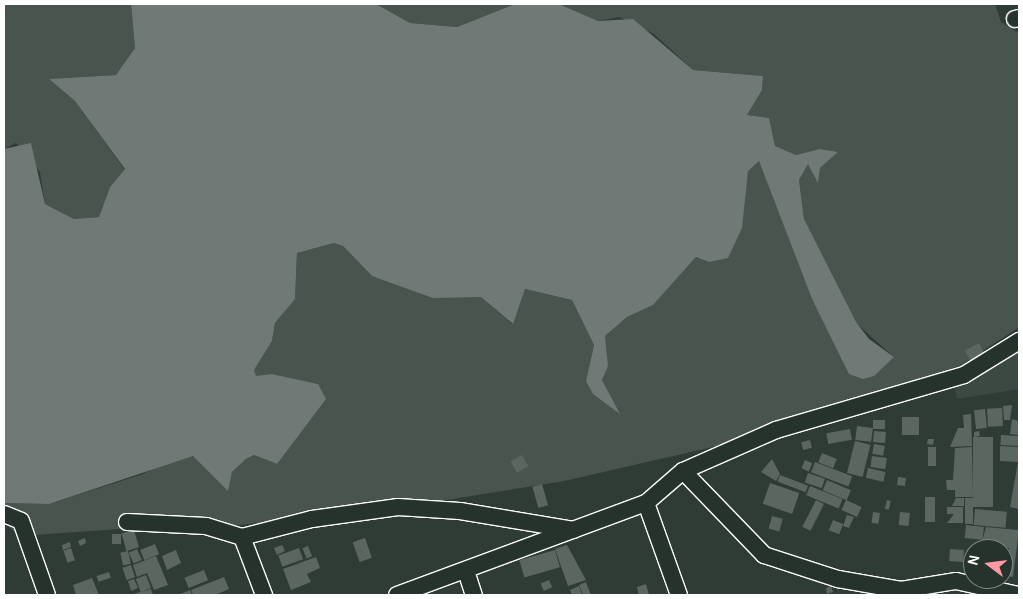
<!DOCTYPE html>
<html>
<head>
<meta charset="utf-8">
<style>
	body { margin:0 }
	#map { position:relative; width:1023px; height:599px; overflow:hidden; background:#2f3b35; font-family:Pangolin,sans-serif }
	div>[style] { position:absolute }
	.built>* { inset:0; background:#3c4842 }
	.green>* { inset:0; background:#4a544f }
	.water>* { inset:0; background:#707975 }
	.building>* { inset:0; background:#5b6661; transform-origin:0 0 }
	.roads { filter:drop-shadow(1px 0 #fff) drop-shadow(-1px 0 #fff) drop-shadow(0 1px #fff) drop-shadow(0 -1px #fff) }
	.street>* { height:16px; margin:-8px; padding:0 8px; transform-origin:8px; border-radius:8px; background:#26332d }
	span { translate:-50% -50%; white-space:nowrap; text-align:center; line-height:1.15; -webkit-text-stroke:4px #26332d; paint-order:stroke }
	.frame { position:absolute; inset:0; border:5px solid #fff; pointer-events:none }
	.north { position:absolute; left:963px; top:539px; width:50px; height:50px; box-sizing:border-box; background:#26332d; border:1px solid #7d8581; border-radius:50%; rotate:285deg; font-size:14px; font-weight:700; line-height:20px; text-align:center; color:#fff }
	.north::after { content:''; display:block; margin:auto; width:18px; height:22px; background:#ff9aa2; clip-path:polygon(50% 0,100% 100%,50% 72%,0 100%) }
</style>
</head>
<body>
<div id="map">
	<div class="built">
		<i style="clip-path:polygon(1019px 335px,1019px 389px,957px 399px,951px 369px)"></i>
	</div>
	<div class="green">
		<i style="clip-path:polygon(4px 4px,131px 4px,135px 48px,116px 75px,49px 79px,75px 101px,125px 170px,110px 187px,99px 217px,74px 219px,45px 204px,40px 172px,16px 143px,4px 149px)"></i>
		<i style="clip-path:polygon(376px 4px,515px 4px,457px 27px,410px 23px)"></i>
		<i style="clip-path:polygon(559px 4px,995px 4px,1001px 22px,1019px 33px,1019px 327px,964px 363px,873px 406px,770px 434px,564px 481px,385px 510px,221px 527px,178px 525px,19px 536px,4px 522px,4px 503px,49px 504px,143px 474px,169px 460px,194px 456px,228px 490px,232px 472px,246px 459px,254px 455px,277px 464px,318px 384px,272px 374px,255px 377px,254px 370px,272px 341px,275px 323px,295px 299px,297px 253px,335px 243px,343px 246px,372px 276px,481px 297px,512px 324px,525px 289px,572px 300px,594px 345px,586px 381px,619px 413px,602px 380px,607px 366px,605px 336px,627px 317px,653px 305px,696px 257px,709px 262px,746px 185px,748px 171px,759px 160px,812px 299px,888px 362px,894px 357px,855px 322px,804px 219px,799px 180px,808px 163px,818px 182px,820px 168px,838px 152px,820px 149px,796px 155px,775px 146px,769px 118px,747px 115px,762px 90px,763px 76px,693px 70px,654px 34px,619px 17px,598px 21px)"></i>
	</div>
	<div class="water">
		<i style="clip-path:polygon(131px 4px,376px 4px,410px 23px,457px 27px,515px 4px,559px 4px,598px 21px,633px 19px,693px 70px,763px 76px,762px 90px,747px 115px,769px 118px,775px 146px,796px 155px,820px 149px,838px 152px,820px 168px,818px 183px,808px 164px,799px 180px,804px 219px,856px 322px,869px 339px,894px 357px,874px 376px,863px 379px,849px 374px,812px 299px,759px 161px,748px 171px,742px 228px,728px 258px,709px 262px,696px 257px,653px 305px,627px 317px,605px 336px,608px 366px,602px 380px,620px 414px,593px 394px,586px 381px,594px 345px,572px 300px,525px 289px,513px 324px,481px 297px,433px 298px,372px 276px,343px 246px,334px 243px,297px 253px,295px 299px,275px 323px,272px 341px,254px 370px,256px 376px,272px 374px,318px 384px,326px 399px,277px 464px,254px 455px,246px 459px,232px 472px,228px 491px,193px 456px,49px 504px,4px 503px,4px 149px,31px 143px,45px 204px,74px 219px,99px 217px,110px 187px,125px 169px,75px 101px,49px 79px,116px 75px,135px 48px)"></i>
	</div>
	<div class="building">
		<i style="left:979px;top:343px;width:15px;height:16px;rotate:62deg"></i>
		<i style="clip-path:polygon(1012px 405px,1010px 420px,1004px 420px,1003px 406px)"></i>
		<i style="left:1002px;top:408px;width:18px;height:15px;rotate:87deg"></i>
		<i style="left:985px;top:409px;width:19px;height:11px;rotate:84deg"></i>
		<i style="clip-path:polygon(971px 414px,972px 446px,950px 447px,958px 428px,964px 428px,963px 415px)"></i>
		<i style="left:902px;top:417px;width:17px;height:18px"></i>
		<i style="clip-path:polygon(1012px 419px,1019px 421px,1019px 435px,1010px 434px)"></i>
		<i style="left:873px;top:420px;width:12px;height:9px"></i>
		<i style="left:857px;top:426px;width:16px;height:14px;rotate:7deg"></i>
		<i style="left:850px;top:429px;width:11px;height:24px;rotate:80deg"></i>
		<i style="left:874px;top:431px;width:12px;height:11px;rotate:5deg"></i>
		<i style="clip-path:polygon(979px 431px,980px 436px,974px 437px,974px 432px)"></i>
		<i style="left:1001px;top:435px;width:18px;height:10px;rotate:3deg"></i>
		<i style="left:993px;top:437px;width:70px;height:20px;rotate:90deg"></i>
		<i style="clip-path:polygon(928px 439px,934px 439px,933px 445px,927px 444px)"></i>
		<i style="left:810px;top:440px;width:8px;height:9px;rotate:76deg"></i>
		<i style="left:855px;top:441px;width:16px;height:33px;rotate:14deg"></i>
		<i style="left:874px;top:444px;width:11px;height:10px;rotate:10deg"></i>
		<i style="clip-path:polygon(1000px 446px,1018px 447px,1019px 509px,1010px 507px,1018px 462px,1000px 461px)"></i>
		<i style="left:928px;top:447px;width:8px;height:19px"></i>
		<i style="clip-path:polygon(972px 447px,973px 497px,955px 497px,955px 490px,947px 490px,946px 480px,953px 480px,955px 448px)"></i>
		<i style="left:822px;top:453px;width:16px;height:10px;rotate:22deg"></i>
		<i style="left:522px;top:455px;width:13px;height:13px;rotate:61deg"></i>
		<i style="left:872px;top:456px;width:15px;height:11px;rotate:8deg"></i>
		<i style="clip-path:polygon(772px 459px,780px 474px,776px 481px,761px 472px)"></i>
		<i style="left:805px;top:460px;width:8px;height:9px;rotate:23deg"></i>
		<i style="left:815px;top:462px;width:40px;height:11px;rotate:21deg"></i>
		<i style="left:868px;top:468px;width:18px;height:10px;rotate:13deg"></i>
		<i style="left:808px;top:473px;width:18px;height:10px;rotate:19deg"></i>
		<i style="left:780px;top:475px;width:30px;height:7px;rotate:21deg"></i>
		<i style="left:898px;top:477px;width:8px;height:8px;rotate:7deg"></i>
		<i style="left:827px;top:480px;width:26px;height:11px;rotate:23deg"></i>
		<i style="left:770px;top:483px;width:31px;height:22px;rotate:19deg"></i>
		<i style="left:542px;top:484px;width:22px;height:10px;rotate:74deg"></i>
		<i style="left:810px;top:486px;width:35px;height:10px;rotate:22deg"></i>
		<i style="left:925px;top:497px;width:10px;height:25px"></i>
		<i style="clip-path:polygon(956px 498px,964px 498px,964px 506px,952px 506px)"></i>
		<i style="left:965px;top:498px;width:8px;height:26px"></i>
		<i style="left:816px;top:500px;width:9px;height:30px;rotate:27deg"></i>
		<i style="left:846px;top:500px;width:17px;height:11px;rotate:24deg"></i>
		<i style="left:887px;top:500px;width:4px;height:9px;rotate:14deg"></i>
		<i style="clip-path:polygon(947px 507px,963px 507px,963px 523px,947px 523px,954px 514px,947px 514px)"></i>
		<i style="left:975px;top:509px;width:32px;height:16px;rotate:5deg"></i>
		<i style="left:873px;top:512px;width:7px;height:11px;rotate:8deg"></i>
		<i style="left:900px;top:512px;width:10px;height:13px;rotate:6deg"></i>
		<i style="clip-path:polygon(847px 515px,854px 517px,849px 528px,843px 526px)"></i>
		<i style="left:772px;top:516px;width:11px;height:13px;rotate:15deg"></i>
		<i style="left:833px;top:520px;width:11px;height:11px;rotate:22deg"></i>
		<i style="left:966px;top:525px;width:18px;height:13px;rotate:6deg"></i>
		<i style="clip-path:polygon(986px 527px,1019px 530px,1013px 577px,1003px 575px,1009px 548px,982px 542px)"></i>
		<i style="left:134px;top:530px;width:18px;height:13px;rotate:74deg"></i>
		<i style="left:112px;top:534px;width:9px;height:10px"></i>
		<i style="clip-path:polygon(85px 538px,86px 543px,80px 546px,78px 541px)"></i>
		<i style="left:365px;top:538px;width:21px;height:13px;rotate:71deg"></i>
		<i style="clip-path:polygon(70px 542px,71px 547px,63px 550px,62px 545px)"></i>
		<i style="clip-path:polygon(984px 543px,990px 544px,988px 549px,982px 549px)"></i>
		<i style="left:155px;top:544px;width:11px;height:16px;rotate:68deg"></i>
		<i style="clip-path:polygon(282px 545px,285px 551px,277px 555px,274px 548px)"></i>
		<i style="clip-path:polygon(567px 545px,586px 580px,568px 586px,555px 549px)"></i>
		<i style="left:308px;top:546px;width:11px;height:6px;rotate:68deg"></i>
		<i style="left:71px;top:548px;width:13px;height:8px;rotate:72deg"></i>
		<i style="left:299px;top:548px;width:12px;height:22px;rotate:70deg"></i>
		<i style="left:137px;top:549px;width:12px;height:9px;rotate:66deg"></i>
		<i style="left:950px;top:549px;width:14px;height:12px;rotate:4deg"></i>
		<i style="clip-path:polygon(176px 550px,181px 563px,167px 570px,162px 556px)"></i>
		<i style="left:555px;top:550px;width:18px;height:37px;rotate:74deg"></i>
		<i style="left:128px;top:551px;width:13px;height:8px;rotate:77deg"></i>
		<i style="clip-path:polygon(156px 556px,168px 585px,154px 590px,147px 573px,137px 577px,133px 565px)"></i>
		<i style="clip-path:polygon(316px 557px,320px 568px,307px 574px,311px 582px,291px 590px,283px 569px)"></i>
		<i style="left:131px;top:565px;width:13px;height:9px;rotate:72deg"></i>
		<i style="left:204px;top:570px;width:11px;height:21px;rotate:68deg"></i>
		<i style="left:109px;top:572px;width:6px;height:13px;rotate:72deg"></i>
		<i style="left:146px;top:575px;width:14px;height:11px;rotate:69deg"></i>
		<i style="clip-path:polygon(224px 577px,229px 589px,215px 595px,193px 595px,191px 590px)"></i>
		<i style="clip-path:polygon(92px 578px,99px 595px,76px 595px,73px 585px)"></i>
		<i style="clip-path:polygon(134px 579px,138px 588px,131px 591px,128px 581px)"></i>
		<i style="left:549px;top:580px;width:8px;height:9px;rotate:67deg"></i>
		<i style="clip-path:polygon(586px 582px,591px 595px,583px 595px,579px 585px)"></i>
		<i style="clip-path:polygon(646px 584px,649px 595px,639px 595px,637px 587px)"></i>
		<i style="clip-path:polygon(579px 586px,582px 595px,572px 595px,570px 590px)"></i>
		<i style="clip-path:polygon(831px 586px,833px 592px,827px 594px,826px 588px)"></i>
		<i style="clip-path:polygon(151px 589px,153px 595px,131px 595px,140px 592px)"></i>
		<i style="clip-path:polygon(190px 590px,192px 595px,178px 595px)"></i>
	</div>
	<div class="roads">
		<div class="street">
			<i style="left:1015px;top:19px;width:4px;rotate:-14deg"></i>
			<i style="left:683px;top:471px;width:117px;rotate:46deg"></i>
			<i style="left:764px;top:555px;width:78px;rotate:18deg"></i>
			<i style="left:838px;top:579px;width:64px;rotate:9.9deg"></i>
			<i style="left:901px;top:590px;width:56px;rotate:-9.3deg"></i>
			<i style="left:956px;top:581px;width:64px;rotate:12.7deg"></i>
			<i style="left:646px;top:503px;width:98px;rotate:70.3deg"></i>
			<i style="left:4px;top:514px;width:18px;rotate:22deg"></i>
			<i style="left:21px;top:521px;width:78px;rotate:70.6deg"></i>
			<i style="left:127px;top:522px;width:79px;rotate:2.9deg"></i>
			<i style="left:206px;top:526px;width:38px;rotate:17deg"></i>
			<i style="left:242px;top:537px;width:72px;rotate:-14.4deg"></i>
			<i style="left:312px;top:519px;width:87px;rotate:-7.9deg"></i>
			<i style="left:398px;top:507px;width:62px;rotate:3.7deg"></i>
			<i style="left:460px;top:511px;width:115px;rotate:9.5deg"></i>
			<i style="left:242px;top:537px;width:62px;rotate:69.2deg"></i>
			<i style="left:466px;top:571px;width:25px;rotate:72deg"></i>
			<i style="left:397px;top:595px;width:265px;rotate:-20.3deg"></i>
			<i style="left:646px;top:503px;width:49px;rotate:-40.9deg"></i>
			<i style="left:683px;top:471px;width:102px;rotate:-23.8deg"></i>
			<i style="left:776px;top:430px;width:196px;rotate:-16.3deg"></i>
			<i style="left:964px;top:375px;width:65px;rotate:-31.7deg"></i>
		</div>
	</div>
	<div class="frame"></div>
	<div class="north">N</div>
</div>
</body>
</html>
